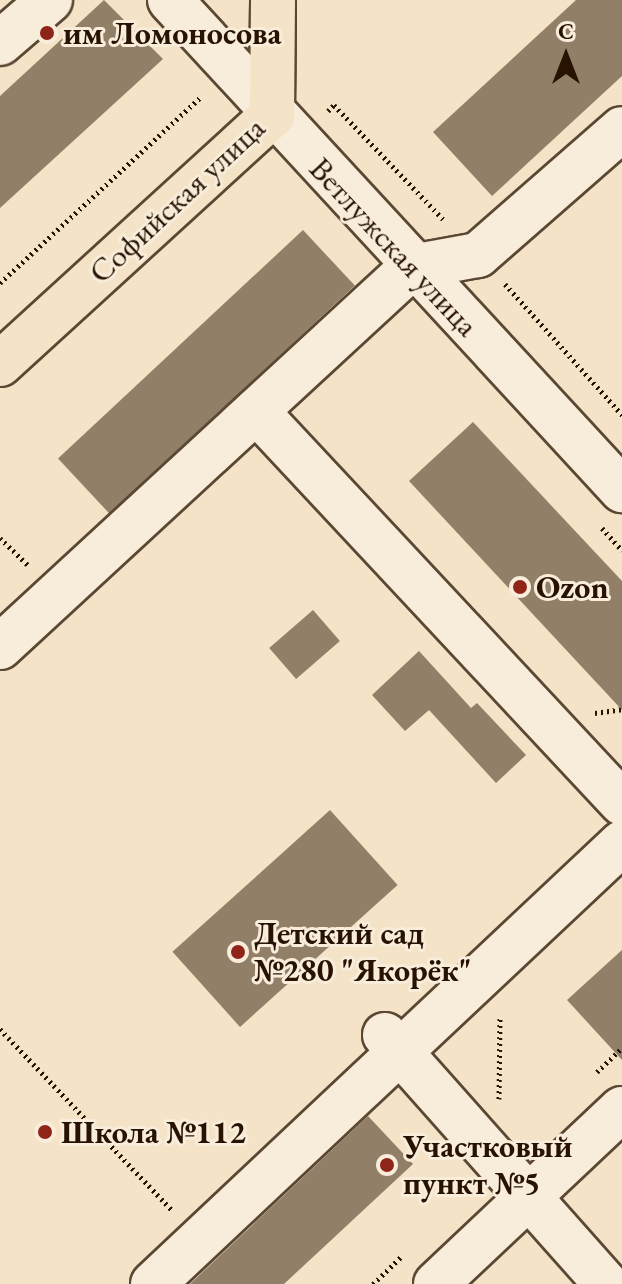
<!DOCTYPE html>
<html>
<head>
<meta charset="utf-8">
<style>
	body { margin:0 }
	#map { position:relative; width:622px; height:1284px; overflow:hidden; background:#f4e3c6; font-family:"EB Garamond",serif }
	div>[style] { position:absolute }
	.building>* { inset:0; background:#927f68; transform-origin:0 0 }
	.path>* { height:5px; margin-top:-2.5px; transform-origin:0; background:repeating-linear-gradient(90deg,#281302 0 2px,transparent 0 6px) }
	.roads { filter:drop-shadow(2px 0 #5b4733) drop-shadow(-2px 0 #5b4733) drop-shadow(0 2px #5b4733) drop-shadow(0 -2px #5b4733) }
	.minor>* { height:44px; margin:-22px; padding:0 22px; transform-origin:22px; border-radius:22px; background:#f8edda }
	.major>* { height:44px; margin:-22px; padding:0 22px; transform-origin:22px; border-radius:22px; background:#f4e3c6 }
	.dots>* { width:22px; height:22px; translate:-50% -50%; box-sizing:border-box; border:4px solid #f8edda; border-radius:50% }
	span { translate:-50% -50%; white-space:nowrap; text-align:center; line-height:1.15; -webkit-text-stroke:6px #f8edda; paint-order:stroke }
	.poi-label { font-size:32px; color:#281302; font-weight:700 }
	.left { translate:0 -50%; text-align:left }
	.street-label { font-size:32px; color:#281302 }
	.north { position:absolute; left:526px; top:16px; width:80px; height:80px; -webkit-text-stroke:6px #f8edda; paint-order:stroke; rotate:0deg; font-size:22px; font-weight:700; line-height:32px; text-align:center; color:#281302 }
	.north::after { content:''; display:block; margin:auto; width:28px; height:36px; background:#281302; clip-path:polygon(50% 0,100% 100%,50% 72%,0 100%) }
</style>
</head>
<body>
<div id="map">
	<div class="building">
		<i style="clip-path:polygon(104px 0,163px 59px,0 208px,0 96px)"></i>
		<i style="clip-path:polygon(576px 0,622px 0,622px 76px,492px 196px,433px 132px)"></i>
		<i style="left:303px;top:230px;width:76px;height:335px;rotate:47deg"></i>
		<i style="clip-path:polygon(473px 422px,622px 581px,622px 710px,409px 481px)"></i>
		<i style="left:313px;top:610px;width:41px;height:58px;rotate:49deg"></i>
		<i style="clip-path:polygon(419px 651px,471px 708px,477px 703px,526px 755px,496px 783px,429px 710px,405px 731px,372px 695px)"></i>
		<i style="left:330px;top:810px;width:101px;height:212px;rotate:48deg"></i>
		<i style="clip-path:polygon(622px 950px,622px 1060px,567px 1000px)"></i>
		<i style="clip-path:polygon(368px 1116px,413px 1164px,284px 1284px,190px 1284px)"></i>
	</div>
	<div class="path">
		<i style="left:328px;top:111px;width:8px;rotate:-45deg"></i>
		<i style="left:334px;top:105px;width:158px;rotate:46.3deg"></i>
		<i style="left:0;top:283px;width:275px;rotate:-42.8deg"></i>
		<i style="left:505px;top:284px;width:176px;rotate:48.2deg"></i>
		<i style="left:602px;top:528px;width:30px;rotate:48deg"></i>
		<i style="left:0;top:538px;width:39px;rotate:44deg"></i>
		<i style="left:595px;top:713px;width:27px;rotate:-8deg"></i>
		<i style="left:0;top:1029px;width:251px;rotate:46.5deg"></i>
		<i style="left:597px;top:1072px;width:35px;rotate:-44deg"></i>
		<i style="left:499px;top:1099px;width:82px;rotate:-89.3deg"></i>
		<i style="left:373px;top:1284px;width:39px;rotate:-44deg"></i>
	</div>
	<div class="roads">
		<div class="minor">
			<i style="left:170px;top:0;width:667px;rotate:47.31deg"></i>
			<i style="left:0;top:43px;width:66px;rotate:-40.7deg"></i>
			<i style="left:256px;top:411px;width:536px;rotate:46.96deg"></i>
			<i style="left:0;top:647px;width:560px;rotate:-42.69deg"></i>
			<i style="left:412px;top:267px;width:67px;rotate:-10.3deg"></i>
			<i style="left:478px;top:255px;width:191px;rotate:-41.2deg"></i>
			<i style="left:385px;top:1035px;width:333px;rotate:48.4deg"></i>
			<i style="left:153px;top:1284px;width:644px;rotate:-43.24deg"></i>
			<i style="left:436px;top:1284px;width:255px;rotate:-43.3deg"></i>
		</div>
		<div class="major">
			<i style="left:0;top:364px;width:368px;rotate:-42.4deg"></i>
			<i style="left:272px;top:116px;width:116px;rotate:-89.5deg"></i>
		</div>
	</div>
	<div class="dots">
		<i style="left:47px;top:33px;background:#8f2418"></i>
		<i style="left:520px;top:587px;background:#8f2418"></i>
		<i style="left:238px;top:952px;background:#8f2418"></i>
		<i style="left:45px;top:1132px;background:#8f2418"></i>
		<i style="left:387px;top:1165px;background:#8f2418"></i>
	</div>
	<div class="poi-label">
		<span class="left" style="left:63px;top:33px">им Ломоносова</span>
		<span class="left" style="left:536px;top:587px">Ozon</span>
		<span class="left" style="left:254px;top:952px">Детский сад<br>№280 "Якорёк"</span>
		<span class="left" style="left:61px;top:1132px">Школа №112</span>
		<span class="left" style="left:403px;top:1165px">Участковый<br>пункт №5</span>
	</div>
	<div class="street-label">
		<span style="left:177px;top:200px;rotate:-43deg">Софийская улица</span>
		<span style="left:394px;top:247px;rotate:47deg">Ветлужская улица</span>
	</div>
	<div class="north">С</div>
</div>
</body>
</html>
